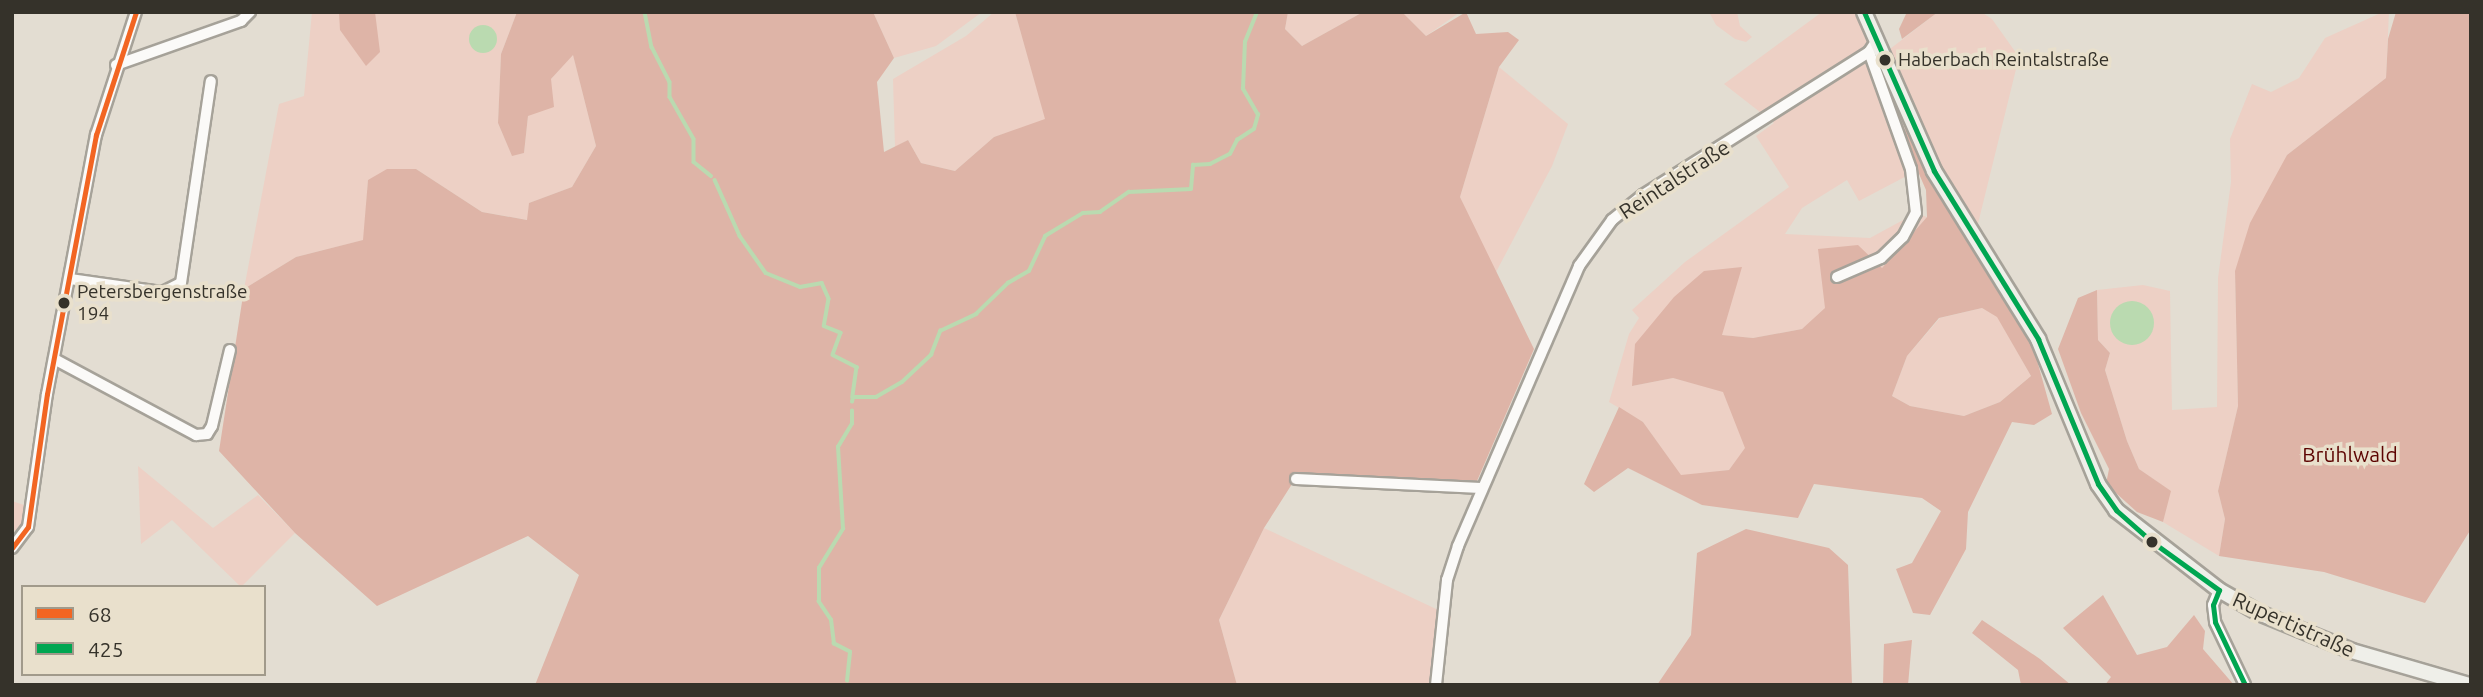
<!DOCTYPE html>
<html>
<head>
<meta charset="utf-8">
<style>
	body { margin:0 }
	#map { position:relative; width:2483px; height:697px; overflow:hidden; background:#e3ddd2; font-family:Ubuntu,sans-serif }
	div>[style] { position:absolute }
	.green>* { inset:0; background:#edd0c5 }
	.forest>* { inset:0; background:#deb4a7 }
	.water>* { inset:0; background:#badab0 }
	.round { border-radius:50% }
	.stream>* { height:3.5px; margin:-1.75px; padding:0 1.75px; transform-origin:1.75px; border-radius:1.75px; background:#badab0 }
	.roads { filter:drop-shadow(2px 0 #a6a299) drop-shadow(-2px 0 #a6a299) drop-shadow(0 2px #a6a299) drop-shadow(0 -2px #a6a299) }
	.street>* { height:10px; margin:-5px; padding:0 5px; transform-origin:5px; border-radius:5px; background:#fbfaf8 }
	.secondary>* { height:14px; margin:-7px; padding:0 7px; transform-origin:7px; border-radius:7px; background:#efefe9 }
	.bus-1>* { height:5px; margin:-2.5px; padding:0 2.5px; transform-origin:2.5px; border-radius:2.5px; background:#f26522 }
	.bus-2>* { height:5px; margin:-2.5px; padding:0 2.5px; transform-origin:2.5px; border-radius:2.5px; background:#00a651 }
	.dots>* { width:19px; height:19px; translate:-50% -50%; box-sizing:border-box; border:4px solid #e9e0cc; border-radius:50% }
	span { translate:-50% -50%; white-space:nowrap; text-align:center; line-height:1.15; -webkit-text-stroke:7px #e9e0cc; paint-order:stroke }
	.bus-label { font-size:19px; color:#35322a }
	.left { translate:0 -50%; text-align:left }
	.street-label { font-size:21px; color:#35322a }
	.park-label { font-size:21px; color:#5c0300 }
	.frame { position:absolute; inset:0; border:14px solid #35322a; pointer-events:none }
	.legend { position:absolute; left:21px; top:585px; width:245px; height:91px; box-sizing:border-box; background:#e9e0cc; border:2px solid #a19a8b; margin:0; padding:9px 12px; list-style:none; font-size:21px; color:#35322a }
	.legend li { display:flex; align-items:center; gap:14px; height:35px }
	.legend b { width:35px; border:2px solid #a19a8b }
</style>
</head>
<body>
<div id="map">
	<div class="green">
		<i style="clip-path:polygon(312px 12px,517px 12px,501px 54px,498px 123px,512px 155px,524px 153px,528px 116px,551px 79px,573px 54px,596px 146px,572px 187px,529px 203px,528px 220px,482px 212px,416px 169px,368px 180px,364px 240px,296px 257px,244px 289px,279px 104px,304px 96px)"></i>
		<i style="clip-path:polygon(873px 12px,982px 12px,936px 46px,894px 58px)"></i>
		<i style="clip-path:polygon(994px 12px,1015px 12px,1046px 120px,994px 137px,955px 171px,921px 163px,908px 140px,895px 147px,893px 79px,966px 36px)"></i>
		<i style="clip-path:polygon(1288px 12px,1363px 12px,1302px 46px,1285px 29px)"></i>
		<i style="clip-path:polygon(1402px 12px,1460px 12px,1426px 36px)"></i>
		<i style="clip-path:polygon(1709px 12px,1737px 12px,1740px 26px,1752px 37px,1746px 42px,1735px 39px,1716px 25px)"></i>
		<i style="clip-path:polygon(1822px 12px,1856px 12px,1877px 59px,1938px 12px,1981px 12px,1992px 19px,2019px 57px,1972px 248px,1906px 130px,1903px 137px,1918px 170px,1859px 201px,1847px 180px,1802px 208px,1785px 234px,1870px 238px,1916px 213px,1927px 217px,1881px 269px,1802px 329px,1753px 338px,1721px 335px,1632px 386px,1673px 378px,1723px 391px,1746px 448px,1729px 470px,1681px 476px,1643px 422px,1609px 402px,1629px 334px,1639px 318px,1632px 310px,1685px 262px,1789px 187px,1756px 136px,1774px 123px,1724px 84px)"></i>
		<i style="clip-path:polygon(2383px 12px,2389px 12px,2386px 78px,2287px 155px,2235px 271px,2238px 406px,2218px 491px,2225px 519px,2219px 556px,2163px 522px,2170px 491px,2139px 469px,2127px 441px,2105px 370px,2110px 353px,2098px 340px,2097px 290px,2143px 285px,2170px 291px,2172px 410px,2217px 407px,2218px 278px,2231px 182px,2230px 139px,2252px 84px,2271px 92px,2299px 78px,2325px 38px)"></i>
		<i style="clip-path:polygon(1499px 67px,1568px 124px,1552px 166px,1495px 274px,1460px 197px)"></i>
		<i style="clip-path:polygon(1982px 308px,1997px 316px,2031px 376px,2000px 402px,1964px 416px,1910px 406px,1892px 396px,1907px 356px,1940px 318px)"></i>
		<i style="clip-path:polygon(138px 466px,213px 528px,258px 495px,295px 533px,241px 587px,172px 520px,141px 544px)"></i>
		<i style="clip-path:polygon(12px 501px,30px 507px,28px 527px,12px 531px)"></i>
		<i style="clip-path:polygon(1264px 528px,1451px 616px,1439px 685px,1237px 685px,1219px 620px)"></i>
	</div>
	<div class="forest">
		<i style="clip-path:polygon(339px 12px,375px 12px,380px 52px,366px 66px,340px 30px)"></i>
		<i style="clip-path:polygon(517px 12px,873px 12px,894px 58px,877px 82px,884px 152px,908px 140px,921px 163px,955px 171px,994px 137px,1045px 119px,1015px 12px,1288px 12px,1285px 29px,1302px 46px,1363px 12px,1402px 12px,1426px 36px,1466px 12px,1476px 34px,1508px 32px,1519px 40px,1499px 67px,1460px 197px,1534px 349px,1477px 481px,1299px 473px,1264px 528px,1219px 620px,1237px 685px,535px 685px,579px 575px,528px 536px,377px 606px,295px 533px,219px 451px,244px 289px,296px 257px,363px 240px,368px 180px,387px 169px,416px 169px,482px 212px,527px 220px,529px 203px,572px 187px,596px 146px,573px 55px,551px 79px,554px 107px,528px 116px,524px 153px,512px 156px,498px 123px,501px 54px)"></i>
		<i style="clip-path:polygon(1907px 12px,1938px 12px,1902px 39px,1899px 29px)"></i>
		<i style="clip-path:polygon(2396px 12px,2471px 12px,2471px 529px,2425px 603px,2324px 572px,2219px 556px,2225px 519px,2218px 491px,2238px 406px,2235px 271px,2250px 223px,2287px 155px,2386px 78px,2388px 39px)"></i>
		<i style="clip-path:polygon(evenodd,1906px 128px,1937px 189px,2033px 346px,2052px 414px,2034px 425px,2012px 422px,1968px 512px,1966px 549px,1930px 615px,1913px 613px,1896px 569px,1912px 563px,1941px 511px,1922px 498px,1814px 484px,1798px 518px,1702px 505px,1628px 468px,1594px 492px,1584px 484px,1619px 407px,1643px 422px,1681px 475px,1729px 470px,1745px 448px,1723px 392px,1673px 378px,1632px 386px,1635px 344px,1674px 297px,1704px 271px,1742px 267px,1722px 335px,1753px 338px,1802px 329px,1825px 308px,1818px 249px,1858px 245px,1882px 268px,1927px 217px,1926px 190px,1903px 137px,1906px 128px,1982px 308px,1997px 317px,2031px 376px,2000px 402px,1964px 416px,1910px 406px,1892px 396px,1907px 356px,1939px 318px,1982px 308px)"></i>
		<i style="clip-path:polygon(2097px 290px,2098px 340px,2110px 353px,2105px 370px,2127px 441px,2139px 469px,2171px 491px,2163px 522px,2137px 512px,2106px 484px,2109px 469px,2081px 413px,2058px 349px,2078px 298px)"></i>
		<i style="clip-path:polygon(1746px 529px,1829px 548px,1848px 565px,1852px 685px,1657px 685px,1691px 635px,1697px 553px)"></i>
		<i style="clip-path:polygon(2103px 595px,2137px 655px,2167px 647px,2194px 615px,2205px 631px,2203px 649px,2234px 685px,2105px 685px,2111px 677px,2063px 628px)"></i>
		<i style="clip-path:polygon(1982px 620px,2040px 659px,2071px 685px,2021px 685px,2018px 670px,1972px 633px)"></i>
		<i style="clip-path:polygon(1912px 640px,1908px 685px,1883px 685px,1884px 644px)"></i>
	</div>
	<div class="water">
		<i class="round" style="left:469px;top:25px;width:28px;height:28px"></i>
		<i class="round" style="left:2110px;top:301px;width:44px;height:44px"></i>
	</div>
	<div class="stream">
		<i style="left:645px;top:12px;width:36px;rotate:79deg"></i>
		<i style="left:652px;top:47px;width:39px;rotate:63deg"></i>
		<i style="left:670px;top:82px;width:15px;rotate:90deg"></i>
		<i style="left:670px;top:97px;width:48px;rotate:60.3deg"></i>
		<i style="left:694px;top:139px;width:23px;rotate:90deg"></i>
		<i style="left:694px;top:162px;width:22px;rotate:39deg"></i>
		<i style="left:715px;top:180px;width:61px;rotate:65.9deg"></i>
		<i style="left:740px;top:236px;width:45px;rotate:54.9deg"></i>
		<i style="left:766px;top:273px;width:37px;rotate:22deg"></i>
		<i style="left:800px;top:287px;width:22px;rotate:-10deg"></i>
		<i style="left:822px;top:283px;width:17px;rotate:66deg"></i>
		<i style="left:829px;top:299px;width:27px;rotate:100deg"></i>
		<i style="left:824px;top:326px;width:18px;rotate:22deg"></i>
		<i style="left:841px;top:333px;width:23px;rotate:110deg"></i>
		<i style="left:833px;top:355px;width:27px;rotate:27deg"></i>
		<i style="left:857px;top:367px;width:30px;rotate:98deg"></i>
		<i style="left:852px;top:402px;width:5px;rotate:-79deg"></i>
		<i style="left:853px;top:397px;width:23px"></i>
		<i style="left:876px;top:397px;width:30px;rotate:-30deg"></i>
		<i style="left:902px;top:382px;width:40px;rotate:-43deg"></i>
		<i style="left:931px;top:355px;width:26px;rotate:-69deg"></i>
		<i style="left:940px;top:331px;width:40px;rotate:-25deg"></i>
		<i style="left:976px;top:314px;width:45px;rotate:-44.1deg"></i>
		<i style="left:1008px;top:283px;width:24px;rotate:-30deg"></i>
		<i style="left:1029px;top:271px;width:38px;rotate:-65deg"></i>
		<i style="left:1045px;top:236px;width:44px;rotate:-31.2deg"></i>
		<i style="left:1083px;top:213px;width:17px;rotate:-3deg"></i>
		<i style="left:1100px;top:212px;width:35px;rotate:-35deg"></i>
		<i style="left:1129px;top:192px;width:62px;rotate:-2.8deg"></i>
		<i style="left:1191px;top:189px;width:24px;rotate:-85deg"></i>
		<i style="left:1193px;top:165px;width:17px;rotate:-3deg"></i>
		<i style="left:1210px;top:164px;width:22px;rotate:-27deg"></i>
		<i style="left:1230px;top:154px;width:16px;rotate:-63deg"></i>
		<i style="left:1237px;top:140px;width:20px;rotate:-33deg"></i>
		<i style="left:1254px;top:129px;width:15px;rotate:-74deg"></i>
		<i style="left:1258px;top:115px;width:30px;rotate:-120deg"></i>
		<i style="left:1243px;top:89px;width:47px;rotate:-87.6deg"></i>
		<i style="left:1245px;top:42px;width:32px;rotate:-68deg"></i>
		<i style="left:847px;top:681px;width:29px;rotate:-84deg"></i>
		<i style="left:850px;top:652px;width:18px;rotate:-153deg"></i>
		<i style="left:834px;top:644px;width:24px;rotate:-97deg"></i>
		<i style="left:831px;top:620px;width:22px;rotate:-124deg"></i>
		<i style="left:819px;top:602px;width:34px;rotate:-90deg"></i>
		<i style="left:819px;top:568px;width:46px;rotate:-58.4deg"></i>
		<i style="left:843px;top:529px;width:82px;rotate:-93.5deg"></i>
		<i style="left:838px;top:447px;width:27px;rotate:-59deg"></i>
		<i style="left:852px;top:424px;width:13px;rotate:-90deg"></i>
	</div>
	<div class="roads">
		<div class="street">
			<i style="left:116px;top:65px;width:133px;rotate:-19.4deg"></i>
			<i style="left:241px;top:21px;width:13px;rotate:-45deg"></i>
			<i style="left:1837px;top:277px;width:48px;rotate:-23.4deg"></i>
			<i style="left:1881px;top:258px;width:30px;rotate:-44deg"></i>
			<i style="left:1903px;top:237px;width:27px;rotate:-62deg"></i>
			<i style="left:1916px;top:213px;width:44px;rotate:-96.5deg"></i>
			<i style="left:1911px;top:169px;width:124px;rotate:-109.7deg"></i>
			<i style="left:70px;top:279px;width:94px;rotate:8deg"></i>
			<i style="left:163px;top:292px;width:20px;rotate:-27deg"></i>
			<i style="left:181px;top:283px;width:204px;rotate:-81.6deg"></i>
			<i style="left:56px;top:360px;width:159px;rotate:28.2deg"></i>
			<i style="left:196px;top:435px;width:11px;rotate:-5deg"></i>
			<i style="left:207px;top:434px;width:9px;rotate:-58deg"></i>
			<i style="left:212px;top:426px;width:78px;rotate:-76.7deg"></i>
			<i style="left:1296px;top:479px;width:185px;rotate:2.8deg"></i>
			<i style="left:12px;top:548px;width:26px;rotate:-53deg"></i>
			<i style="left:28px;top:527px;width:134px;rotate:-81.9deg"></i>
			<i style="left:47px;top:394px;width:264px;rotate:-79.3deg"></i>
			<i style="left:96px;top:135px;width:129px;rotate:-72deg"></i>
			<i style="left:2219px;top:590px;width:16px;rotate:112deg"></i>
			<i style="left:2213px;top:605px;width:17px;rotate:83deg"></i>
			<i style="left:2215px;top:622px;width:70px;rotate:64.5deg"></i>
			<i style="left:1436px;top:685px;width:106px;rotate:-84deg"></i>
			<i style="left:1447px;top:580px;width:36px;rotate:-72deg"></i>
			<i style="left:1458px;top:546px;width:305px;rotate:-66.6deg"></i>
			<i style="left:1579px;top:266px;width:57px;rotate:-54.3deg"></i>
			<i style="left:1612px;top:220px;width:40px;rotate:-39deg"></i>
			<i style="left:1643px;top:195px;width:267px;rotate:-32.3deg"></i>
			<i style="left:1869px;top:52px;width:14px;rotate:-56deg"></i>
		</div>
		<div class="secondary">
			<i style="left:1864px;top:12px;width:174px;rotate:66.2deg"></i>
			<i style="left:1934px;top:171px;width:198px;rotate:58.2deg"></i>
			<i style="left:2038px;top:339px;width:157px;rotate:67.5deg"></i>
			<i style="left:2098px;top:484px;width:32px;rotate:55deg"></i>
			<i style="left:2116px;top:510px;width:130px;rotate:37.8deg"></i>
			<i style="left:2219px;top:590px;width:46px;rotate:29.9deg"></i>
			<i style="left:2259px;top:613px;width:100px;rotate:22.2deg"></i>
			<i style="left:2352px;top:651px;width:122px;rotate:16.2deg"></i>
		</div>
	</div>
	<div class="bus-1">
		<i style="left:12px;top:548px;width:26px;rotate:-53deg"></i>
		<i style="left:28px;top:527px;width:134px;rotate:-81.9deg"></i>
		<i style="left:47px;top:394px;width:264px;rotate:-79.3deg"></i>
		<i style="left:96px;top:135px;width:129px;rotate:-72deg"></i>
	</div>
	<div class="bus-2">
		<i style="left:1864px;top:12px;width:174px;rotate:66.2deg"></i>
		<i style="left:1934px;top:171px;width:198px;rotate:58.2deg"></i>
		<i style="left:2038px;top:339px;width:157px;rotate:67.5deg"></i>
		<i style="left:2098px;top:484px;width:32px;rotate:55deg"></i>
		<i style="left:2116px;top:510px;width:47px;rotate:41.5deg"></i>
		<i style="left:2151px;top:541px;width:84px;rotate:35.8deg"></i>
		<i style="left:2219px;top:590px;width:16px;rotate:112deg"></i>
		<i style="left:2213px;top:605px;width:17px;rotate:83deg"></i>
		<i style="left:2215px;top:622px;width:70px;rotate:64.5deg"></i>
	</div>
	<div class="dots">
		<i style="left:1885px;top:60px;background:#35322a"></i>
		<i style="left:64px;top:303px;background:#35322a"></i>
		<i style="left:2152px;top:542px;background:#35322a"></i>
	</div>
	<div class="bus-label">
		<span class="left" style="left:1898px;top:60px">Haberbach Reintalstraße</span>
		<span class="left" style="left:77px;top:303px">Petersbergenstraße<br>194</span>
	</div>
	<div class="street-label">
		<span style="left:1674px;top:179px;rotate:-33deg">Reintalstraße</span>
		<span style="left:2294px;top:624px;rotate:24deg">Rupertistraße</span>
	</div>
	<div class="park-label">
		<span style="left:2350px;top:454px">Brühlwald</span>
	</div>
	<div class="frame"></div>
	<ul class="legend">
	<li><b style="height:9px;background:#f26522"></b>68</li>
	<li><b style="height:9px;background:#00a651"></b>425</li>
	</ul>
</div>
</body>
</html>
